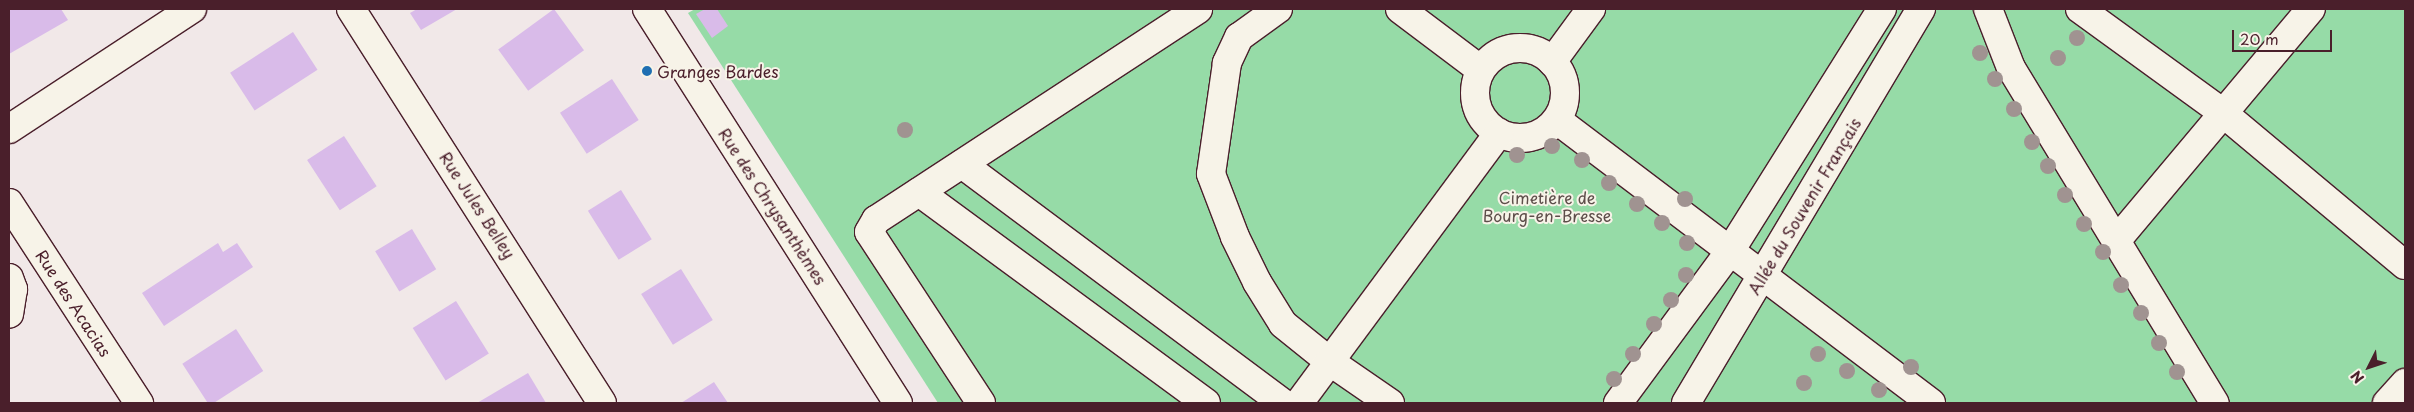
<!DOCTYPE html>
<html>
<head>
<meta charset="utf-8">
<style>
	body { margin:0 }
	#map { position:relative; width:2414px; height:412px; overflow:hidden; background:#f1e8e8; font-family:"Playpen Sans",sans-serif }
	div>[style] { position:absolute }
	.green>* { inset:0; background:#96dba7 }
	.building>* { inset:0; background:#d9bbe9; transform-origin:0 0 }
	.roads { filter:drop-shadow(1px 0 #4a1f2b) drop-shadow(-1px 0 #4a1f2b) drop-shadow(0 1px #4a1f2b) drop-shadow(0 -1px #4a1f2b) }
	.minor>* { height:28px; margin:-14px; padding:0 14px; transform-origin:14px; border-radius:14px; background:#f7f3e8 }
	.minor>.ring { margin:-14px; padding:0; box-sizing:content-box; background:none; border:28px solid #f7f3e8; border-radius:50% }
	.trees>* { width:16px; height:16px; margin:-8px; border-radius:50%; background:#a09391 }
	.dots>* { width:14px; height:14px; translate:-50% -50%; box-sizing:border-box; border:2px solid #f7f3e8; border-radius:50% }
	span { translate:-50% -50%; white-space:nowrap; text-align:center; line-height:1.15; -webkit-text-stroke:4px #f7f3e8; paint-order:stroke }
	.poi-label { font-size:16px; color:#4a1f2b }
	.left { translate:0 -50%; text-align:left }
	.park-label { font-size:16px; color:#5d4e4a }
	.street-label { font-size:16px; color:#4a1f2b }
	.frame { position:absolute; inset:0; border:10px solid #4a1f2b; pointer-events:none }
	.north { position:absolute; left:2344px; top:342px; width:50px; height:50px; -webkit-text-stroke:4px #f7f3e8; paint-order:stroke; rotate:229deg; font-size:14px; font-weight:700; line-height:20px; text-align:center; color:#4a1f2b }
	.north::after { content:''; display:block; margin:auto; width:18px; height:22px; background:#4a1f2b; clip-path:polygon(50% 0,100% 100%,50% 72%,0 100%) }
	.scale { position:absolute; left:2232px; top:30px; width:100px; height:22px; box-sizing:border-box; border:2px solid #4a1f2b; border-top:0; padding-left:6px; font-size:15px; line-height:18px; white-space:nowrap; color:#4a1f2b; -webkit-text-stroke:4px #f7f3e8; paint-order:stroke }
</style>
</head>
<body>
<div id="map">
	<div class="green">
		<i style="clip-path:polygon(695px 9px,2405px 9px,2405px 403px,938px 403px,688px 13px)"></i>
	</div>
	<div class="building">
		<i style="clip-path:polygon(12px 9px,61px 9px,68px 20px,9px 54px,9px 11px)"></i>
		<i style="clip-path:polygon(417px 9px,457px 9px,421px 30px,410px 13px)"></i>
		<i style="left:554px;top:9px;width:51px;height:69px;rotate:54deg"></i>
		<i style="clip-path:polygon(705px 9px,717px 9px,728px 26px,712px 38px,696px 14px)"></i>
		<i style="left:293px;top:32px;width:45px;height:75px;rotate:57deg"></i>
		<i style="left:612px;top:79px;width:49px;height:62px;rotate:57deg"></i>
		<i style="left:344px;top:136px;width:60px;height:44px;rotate:57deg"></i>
		<i style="left:621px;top:190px;width:58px;height:39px;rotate:58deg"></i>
		<i style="left:412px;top:229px;width:47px;height:43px;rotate:59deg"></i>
		<i style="clip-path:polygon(218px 243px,223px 252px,237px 243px,253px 267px,164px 326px,142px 293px)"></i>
		<i style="left:681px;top:269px;width:60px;height:47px;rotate:58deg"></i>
		<i style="left:456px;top:301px;width:62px;height:51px;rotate:58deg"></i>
		<i style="left:236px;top:329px;width:50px;height:64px;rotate:57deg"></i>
		<i style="clip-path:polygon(528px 373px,546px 403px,477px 403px)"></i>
		<i style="clip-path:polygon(714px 382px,728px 403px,681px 403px)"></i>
	</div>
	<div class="roads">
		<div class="minor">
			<i style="left:351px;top:9px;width:467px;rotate:57.5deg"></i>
			<i style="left:647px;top:9px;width:467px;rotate:57.5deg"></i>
			<i style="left:1278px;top:9px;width:48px;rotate:144.3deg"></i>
			<i style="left:1239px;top:37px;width:29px;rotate:115deg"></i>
			<i style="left:1227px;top:63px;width:112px;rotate:98.2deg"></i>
			<i style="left:1211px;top:174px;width:67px;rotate:69.1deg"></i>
			<i style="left:1235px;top:237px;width:50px;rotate:63.9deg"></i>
			<i style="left:1257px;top:282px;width:49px;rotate:58.2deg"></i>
			<i style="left:1283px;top:324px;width:59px;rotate:38.8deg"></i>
			<i style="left:1329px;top:361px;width:74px;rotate:34.5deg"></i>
			<i style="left:1400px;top:9px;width:101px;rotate:37deg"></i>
			<i style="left:1988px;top:9px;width:63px;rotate:68.7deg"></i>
			<i style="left:2011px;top:68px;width:392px;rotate:58.7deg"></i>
			<i style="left:2080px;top:9px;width:177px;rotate:36deg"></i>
			<i style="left:2223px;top:113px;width:237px;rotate:39.9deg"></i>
			<i class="ring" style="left:1475px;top:48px;width:62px;height:62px"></i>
			<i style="left:1552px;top:62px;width:66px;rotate:-53.7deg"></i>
			<i style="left:1557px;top:120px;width:469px;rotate:37.1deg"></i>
			<i style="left:9px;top:129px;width:219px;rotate:-33.3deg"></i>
			<i style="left:962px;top:164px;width:400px;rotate:36.7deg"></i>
			<i style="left:919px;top:192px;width:356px;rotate:36.3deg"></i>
			<i style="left:9px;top:203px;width:239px;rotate:57deg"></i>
			<i style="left:2116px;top:241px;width:303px;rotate:-50deg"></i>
			<i style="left:9px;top:278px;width:12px;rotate:70deg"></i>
			<i style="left:13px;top:289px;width:25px;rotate:99deg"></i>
			<i style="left:981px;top:403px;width:204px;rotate:-123.2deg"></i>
			<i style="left:869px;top:232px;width:14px;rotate:-60deg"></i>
			<i style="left:876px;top:220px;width:385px;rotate:-33.2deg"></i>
			<i style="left:1299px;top:403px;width:336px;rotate:-53.5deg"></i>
			<i style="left:1618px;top:403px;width:189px;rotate:-53.6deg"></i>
			<i style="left:1730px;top:251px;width:286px;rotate:-57.9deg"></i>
			<i style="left:1686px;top:403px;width:459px;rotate:-59.2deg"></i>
			<i style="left:2387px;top:403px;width:27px;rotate:-48deg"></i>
		</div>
	</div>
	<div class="trees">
		<i style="left:2077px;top:38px"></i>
		<i style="left:1980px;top:53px"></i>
		<i style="left:2058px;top:58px"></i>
		<i style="left:1995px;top:79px"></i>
		<i style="left:2014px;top:109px"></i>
		<i style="left:905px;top:130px"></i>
		<i style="left:2032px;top:142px"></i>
		<i style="left:1552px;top:146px"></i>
		<i style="left:1517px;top:155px"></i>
		<i style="left:1582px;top:160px"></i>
		<i style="left:2048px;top:166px"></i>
		<i style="left:1609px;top:183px"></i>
		<i style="left:2065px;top:195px"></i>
		<i style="left:1685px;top:199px"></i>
		<i style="left:1637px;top:204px"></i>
		<i style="left:1662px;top:223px"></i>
		<i style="left:2084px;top:224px"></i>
		<i style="left:1687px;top:243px"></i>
		<i style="left:2103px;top:252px"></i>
		<i style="left:1686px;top:275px"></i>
		<i style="left:2121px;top:285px"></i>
		<i style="left:1671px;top:300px"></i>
		<i style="left:2141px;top:313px"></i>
		<i style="left:1654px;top:324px"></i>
		<i style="left:2159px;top:343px"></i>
		<i style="left:1633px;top:354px"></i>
		<i style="left:1818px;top:354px"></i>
		<i style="left:1911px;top:367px"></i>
		<i style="left:1847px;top:371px"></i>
		<i style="left:2177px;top:372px"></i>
		<i style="left:1614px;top:379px"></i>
		<i style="left:1804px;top:383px"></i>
		<i style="left:1879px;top:390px"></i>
	</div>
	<div class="dots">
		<i style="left:647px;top:71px;background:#1f6fb2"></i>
	</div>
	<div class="poi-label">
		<span class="left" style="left:657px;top:71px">Granges Bardes</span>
	</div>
	<div class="park-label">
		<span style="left:1547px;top:206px">Cimetière de<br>Bourg-en-Bresse</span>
	</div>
	<div class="street-label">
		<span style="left:478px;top:205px;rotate:57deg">Rue Jules Belley</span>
		<span style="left:773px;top:206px;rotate:57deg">Rue des Chrysanthèmes</span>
		<span style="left:1804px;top:206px;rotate:-59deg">Allée du Souvenir Français</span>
		<span style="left:74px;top:303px;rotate:57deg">Rue des Acacias</span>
	</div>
	<div class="frame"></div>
	<div class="north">N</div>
	<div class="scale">20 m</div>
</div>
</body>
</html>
